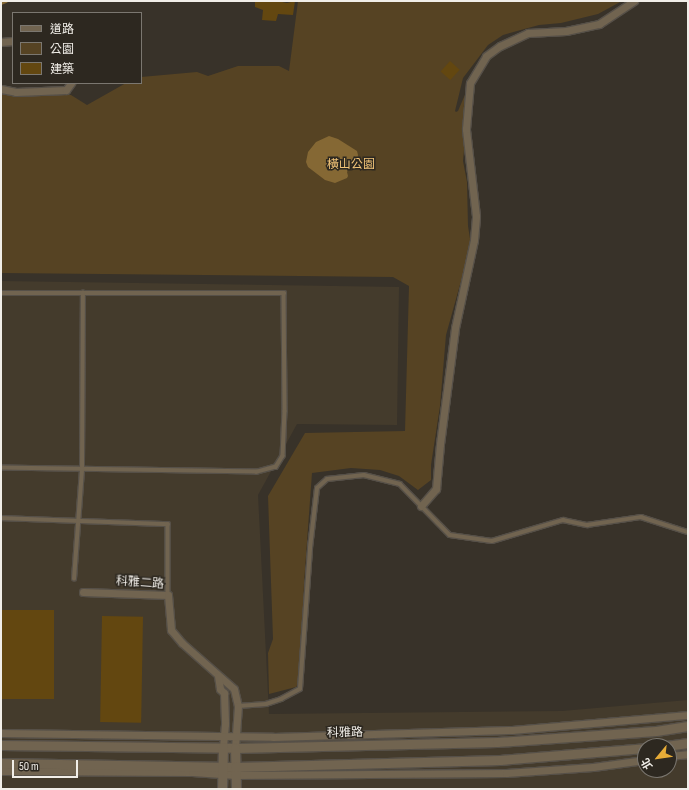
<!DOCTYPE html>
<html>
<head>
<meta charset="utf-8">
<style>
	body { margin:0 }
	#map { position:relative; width:689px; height:790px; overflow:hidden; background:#383229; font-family:"Sofia Sans Condensed","Noto Sans TC",sans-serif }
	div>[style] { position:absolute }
	.built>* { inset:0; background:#443b2c }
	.green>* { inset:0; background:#564323 }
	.water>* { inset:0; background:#856834 }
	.stream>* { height:2.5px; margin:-1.25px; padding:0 1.25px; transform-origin:1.25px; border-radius:1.25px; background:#856834 }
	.building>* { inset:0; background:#634710; transform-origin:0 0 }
	.roads { filter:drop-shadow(1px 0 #565048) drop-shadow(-1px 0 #565048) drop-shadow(0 1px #565048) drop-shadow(0 -1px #565048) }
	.service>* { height:3.5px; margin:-1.75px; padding:0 1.75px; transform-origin:1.75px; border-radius:1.75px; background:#716450 }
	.minor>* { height:7px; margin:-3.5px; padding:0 3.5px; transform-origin:3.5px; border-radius:3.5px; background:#716450 }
	.tertiary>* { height:9px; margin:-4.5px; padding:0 4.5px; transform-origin:4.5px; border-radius:4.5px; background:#716450 }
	span { translate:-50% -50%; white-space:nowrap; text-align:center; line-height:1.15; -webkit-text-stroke:3px #2d2820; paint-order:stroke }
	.park-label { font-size:12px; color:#f3c578 }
	.street-label { font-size:12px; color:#f1eee8 }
	.frame { position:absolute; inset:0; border:2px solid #f1eee8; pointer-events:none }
	.legend { position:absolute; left:12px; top:12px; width:130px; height:72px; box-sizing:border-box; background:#2d2820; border:1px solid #7b7770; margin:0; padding:5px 7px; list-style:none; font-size:12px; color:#f1eee8 }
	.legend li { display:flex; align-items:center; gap:8px; height:20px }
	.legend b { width:20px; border:1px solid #7b7770 }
	.north { position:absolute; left:637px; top:738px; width:40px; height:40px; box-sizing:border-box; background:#2d2820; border:1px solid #7b7770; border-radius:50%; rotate:241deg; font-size:11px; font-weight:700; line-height:16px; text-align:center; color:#f1eee8 }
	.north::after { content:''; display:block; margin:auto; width:14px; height:18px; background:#e7ac37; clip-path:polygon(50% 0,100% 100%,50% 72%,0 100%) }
	.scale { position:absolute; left:12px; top:760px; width:66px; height:18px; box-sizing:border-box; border:2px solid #f1eee8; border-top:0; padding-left:5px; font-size:12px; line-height:14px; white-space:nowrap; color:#f1eee8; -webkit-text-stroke:3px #2d2820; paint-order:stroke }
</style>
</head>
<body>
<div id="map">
	<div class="built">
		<i style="clip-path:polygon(evenodd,1px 281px,399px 287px,397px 425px,297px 424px,258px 495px,269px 714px,562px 711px,688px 700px,688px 789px,1px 789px,1px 281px,645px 746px,669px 746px,669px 770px,645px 770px,645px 746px)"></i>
	</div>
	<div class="green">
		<i style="clip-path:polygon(298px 1px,622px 1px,598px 14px,561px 23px,539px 25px,503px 35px,488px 45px,463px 78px,455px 111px,456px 112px,458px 111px,470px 83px,463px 161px,467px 182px,468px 226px,471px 245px,446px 335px,440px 406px,431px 465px,431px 480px,418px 490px,399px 476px,380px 470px,351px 468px,312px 473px,304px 583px,301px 679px,296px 687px,269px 694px,268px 653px,273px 639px,268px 496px,305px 433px,405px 431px,409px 286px,393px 277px,1px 273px,1px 93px,16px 92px,71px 95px,87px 105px,126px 83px,141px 83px,141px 77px,197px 72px,208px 76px,238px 66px,279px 66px,289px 71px)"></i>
	</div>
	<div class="water">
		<i style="clip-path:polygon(329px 136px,338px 139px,357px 151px,358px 155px,357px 161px,353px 162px,347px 172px,348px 176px,347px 178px,335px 183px,325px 180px,308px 167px,306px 162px,308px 152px,316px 142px)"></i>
	</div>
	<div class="stream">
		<i style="left:1px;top:3px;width:5px;rotate:-22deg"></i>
	</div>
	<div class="building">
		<i style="clip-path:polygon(255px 1px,277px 1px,287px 3px,295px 1px,293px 15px,278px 14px,276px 21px,262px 20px,263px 10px,255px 7px)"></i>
		<i style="left:450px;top:61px;width:13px;height:14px;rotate:42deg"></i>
		<i style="left:1px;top:610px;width:53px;height:89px"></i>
		<i style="left:102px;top:616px;width:41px;height:106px;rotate:1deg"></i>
	</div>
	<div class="roads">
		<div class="service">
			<i style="left:1px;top:293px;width:283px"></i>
			<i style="left:284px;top:293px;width:118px;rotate:89.5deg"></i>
			<i style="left:285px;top:411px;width:45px;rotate:92.5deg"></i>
			<i style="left:283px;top:456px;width:13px;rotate:122deg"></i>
			<i style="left:276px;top:467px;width:20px;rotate:165deg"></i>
			<i style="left:257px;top:472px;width:256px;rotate:-179.1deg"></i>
			<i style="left:1px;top:518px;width:167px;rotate:2.1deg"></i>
			<i style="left:168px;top:524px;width:71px;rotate:90deg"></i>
			<i style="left:74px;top:579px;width:110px;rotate:-85.8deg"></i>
			<i style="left:82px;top:469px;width:176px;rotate:-89.7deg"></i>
			<i style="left:238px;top:706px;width:28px;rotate:-4deg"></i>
			<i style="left:266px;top:704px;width:16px;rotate:-18deg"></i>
			<i style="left:281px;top:699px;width:21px;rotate:-28deg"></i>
			<i style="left:300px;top:689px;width:141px;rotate:-85.9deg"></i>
			<i style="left:310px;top:548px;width:60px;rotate:-83.3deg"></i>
			<i style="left:317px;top:488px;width:13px;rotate:-42deg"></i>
			<i style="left:327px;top:479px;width:37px;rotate:-6deg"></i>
			<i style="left:364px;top:475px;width:37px;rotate:14deg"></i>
			<i style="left:400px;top:484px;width:71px;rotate:45.6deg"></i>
			<i style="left:450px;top:535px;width:42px;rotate:8.1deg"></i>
			<i style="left:492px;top:541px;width:74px;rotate:-16.5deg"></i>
			<i style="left:563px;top:520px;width:25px;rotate:12deg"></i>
			<i style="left:587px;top:525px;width:55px;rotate:-8.4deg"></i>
			<i style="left:641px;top:517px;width:49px;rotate:17.7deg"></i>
		</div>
		<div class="minor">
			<i style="left:1px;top:42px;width:12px;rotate:-5deg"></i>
			<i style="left:1px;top:89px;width:15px;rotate:11deg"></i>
			<i style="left:16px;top:92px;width:50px;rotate:-2.3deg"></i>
			<i style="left:66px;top:90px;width:9px;rotate:-54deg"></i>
			<i style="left:421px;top:506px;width:23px;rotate:-49deg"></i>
			<i style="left:436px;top:489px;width:45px;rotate:-84.9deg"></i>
			<i style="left:440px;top:444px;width:117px;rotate:-82.6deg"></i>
			<i style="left:455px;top:328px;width:90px;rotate:-77.8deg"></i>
			<i style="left:474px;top:240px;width:24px;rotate:-85deg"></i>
			<i style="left:476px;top:216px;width:88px;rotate:-96.6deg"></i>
			<i style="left:466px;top:129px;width:46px;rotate:-85deg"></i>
			<i style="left:470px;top:83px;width:31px;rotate:-59deg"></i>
			<i style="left:486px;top:56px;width:17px;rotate:-36deg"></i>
			<i style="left:500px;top:46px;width:31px;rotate:-25deg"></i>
			<i style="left:528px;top:33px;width:38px;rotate:-3deg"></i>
			<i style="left:566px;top:31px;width:34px;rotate:-12deg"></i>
			<i style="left:599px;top:24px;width:42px;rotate:-33.3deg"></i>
			<i style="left:83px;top:592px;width:85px;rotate:2deg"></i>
			<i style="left:168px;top:595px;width:35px;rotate:85deg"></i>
			<i style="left:171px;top:630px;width:17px;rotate:50deg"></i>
			<i style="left:182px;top:643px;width:69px;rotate:41.5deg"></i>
			<i style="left:234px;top:689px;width:17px;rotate:77deg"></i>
			<i style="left:238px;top:706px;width:42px;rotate:94.1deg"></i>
			<i style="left:218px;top:676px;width:13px;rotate:81deg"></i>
			<i style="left:220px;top:689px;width:6px;rotate:45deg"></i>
			<i style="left:224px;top:693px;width:31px;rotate:88deg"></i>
			<i style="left:225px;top:724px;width:23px;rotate:95deg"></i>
			<i style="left:1px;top:733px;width:272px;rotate:0.8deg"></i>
			<i style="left:273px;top:737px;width:239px;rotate:-1.7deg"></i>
			<i style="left:512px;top:730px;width:177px;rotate:-4.9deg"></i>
			<i style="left:669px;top:756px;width:19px;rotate:-6deg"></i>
			<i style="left:1px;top:771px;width:191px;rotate:0.3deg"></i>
			<i style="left:192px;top:772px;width:43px;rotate:4deg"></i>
			<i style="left:235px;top:775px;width:271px;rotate:-0.4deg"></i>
			<i style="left:506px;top:773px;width:87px;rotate:-3.9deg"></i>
			<i style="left:593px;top:767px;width:52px;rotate:-7.7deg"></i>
		</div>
		<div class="tertiary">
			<i style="left:1px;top:745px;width:234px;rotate:0.7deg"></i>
			<i style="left:235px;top:748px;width:262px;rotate:-1.3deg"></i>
			<i style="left:497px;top:742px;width:159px;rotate:-4deg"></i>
			<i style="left:656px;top:731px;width:32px;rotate:-9deg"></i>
			<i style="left:666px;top:746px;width:22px;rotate:-8deg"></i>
			<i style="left:235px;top:748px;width:41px;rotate:88.6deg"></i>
			<i style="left:1px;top:763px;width:234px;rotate:1deg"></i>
			<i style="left:235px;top:767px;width:265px;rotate:-1.5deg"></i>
			<i style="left:500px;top:760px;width:145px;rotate:-4.7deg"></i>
			<i style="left:222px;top:789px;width:42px;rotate:-88.6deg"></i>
		</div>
	</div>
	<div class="park-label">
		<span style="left:351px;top:165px">橫山公園</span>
	</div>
	<div class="street-label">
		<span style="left:140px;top:583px;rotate:4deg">科雅二路</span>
		<span style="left:345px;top:733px;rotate:-1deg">科雅路</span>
	</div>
	<div class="frame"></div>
	<ul class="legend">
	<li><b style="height:5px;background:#716450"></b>道路</li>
	<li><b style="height:11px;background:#564323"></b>公園</li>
	<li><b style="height:11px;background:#634710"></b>建築</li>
	</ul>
	<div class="north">北</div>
	<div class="scale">50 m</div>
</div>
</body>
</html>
